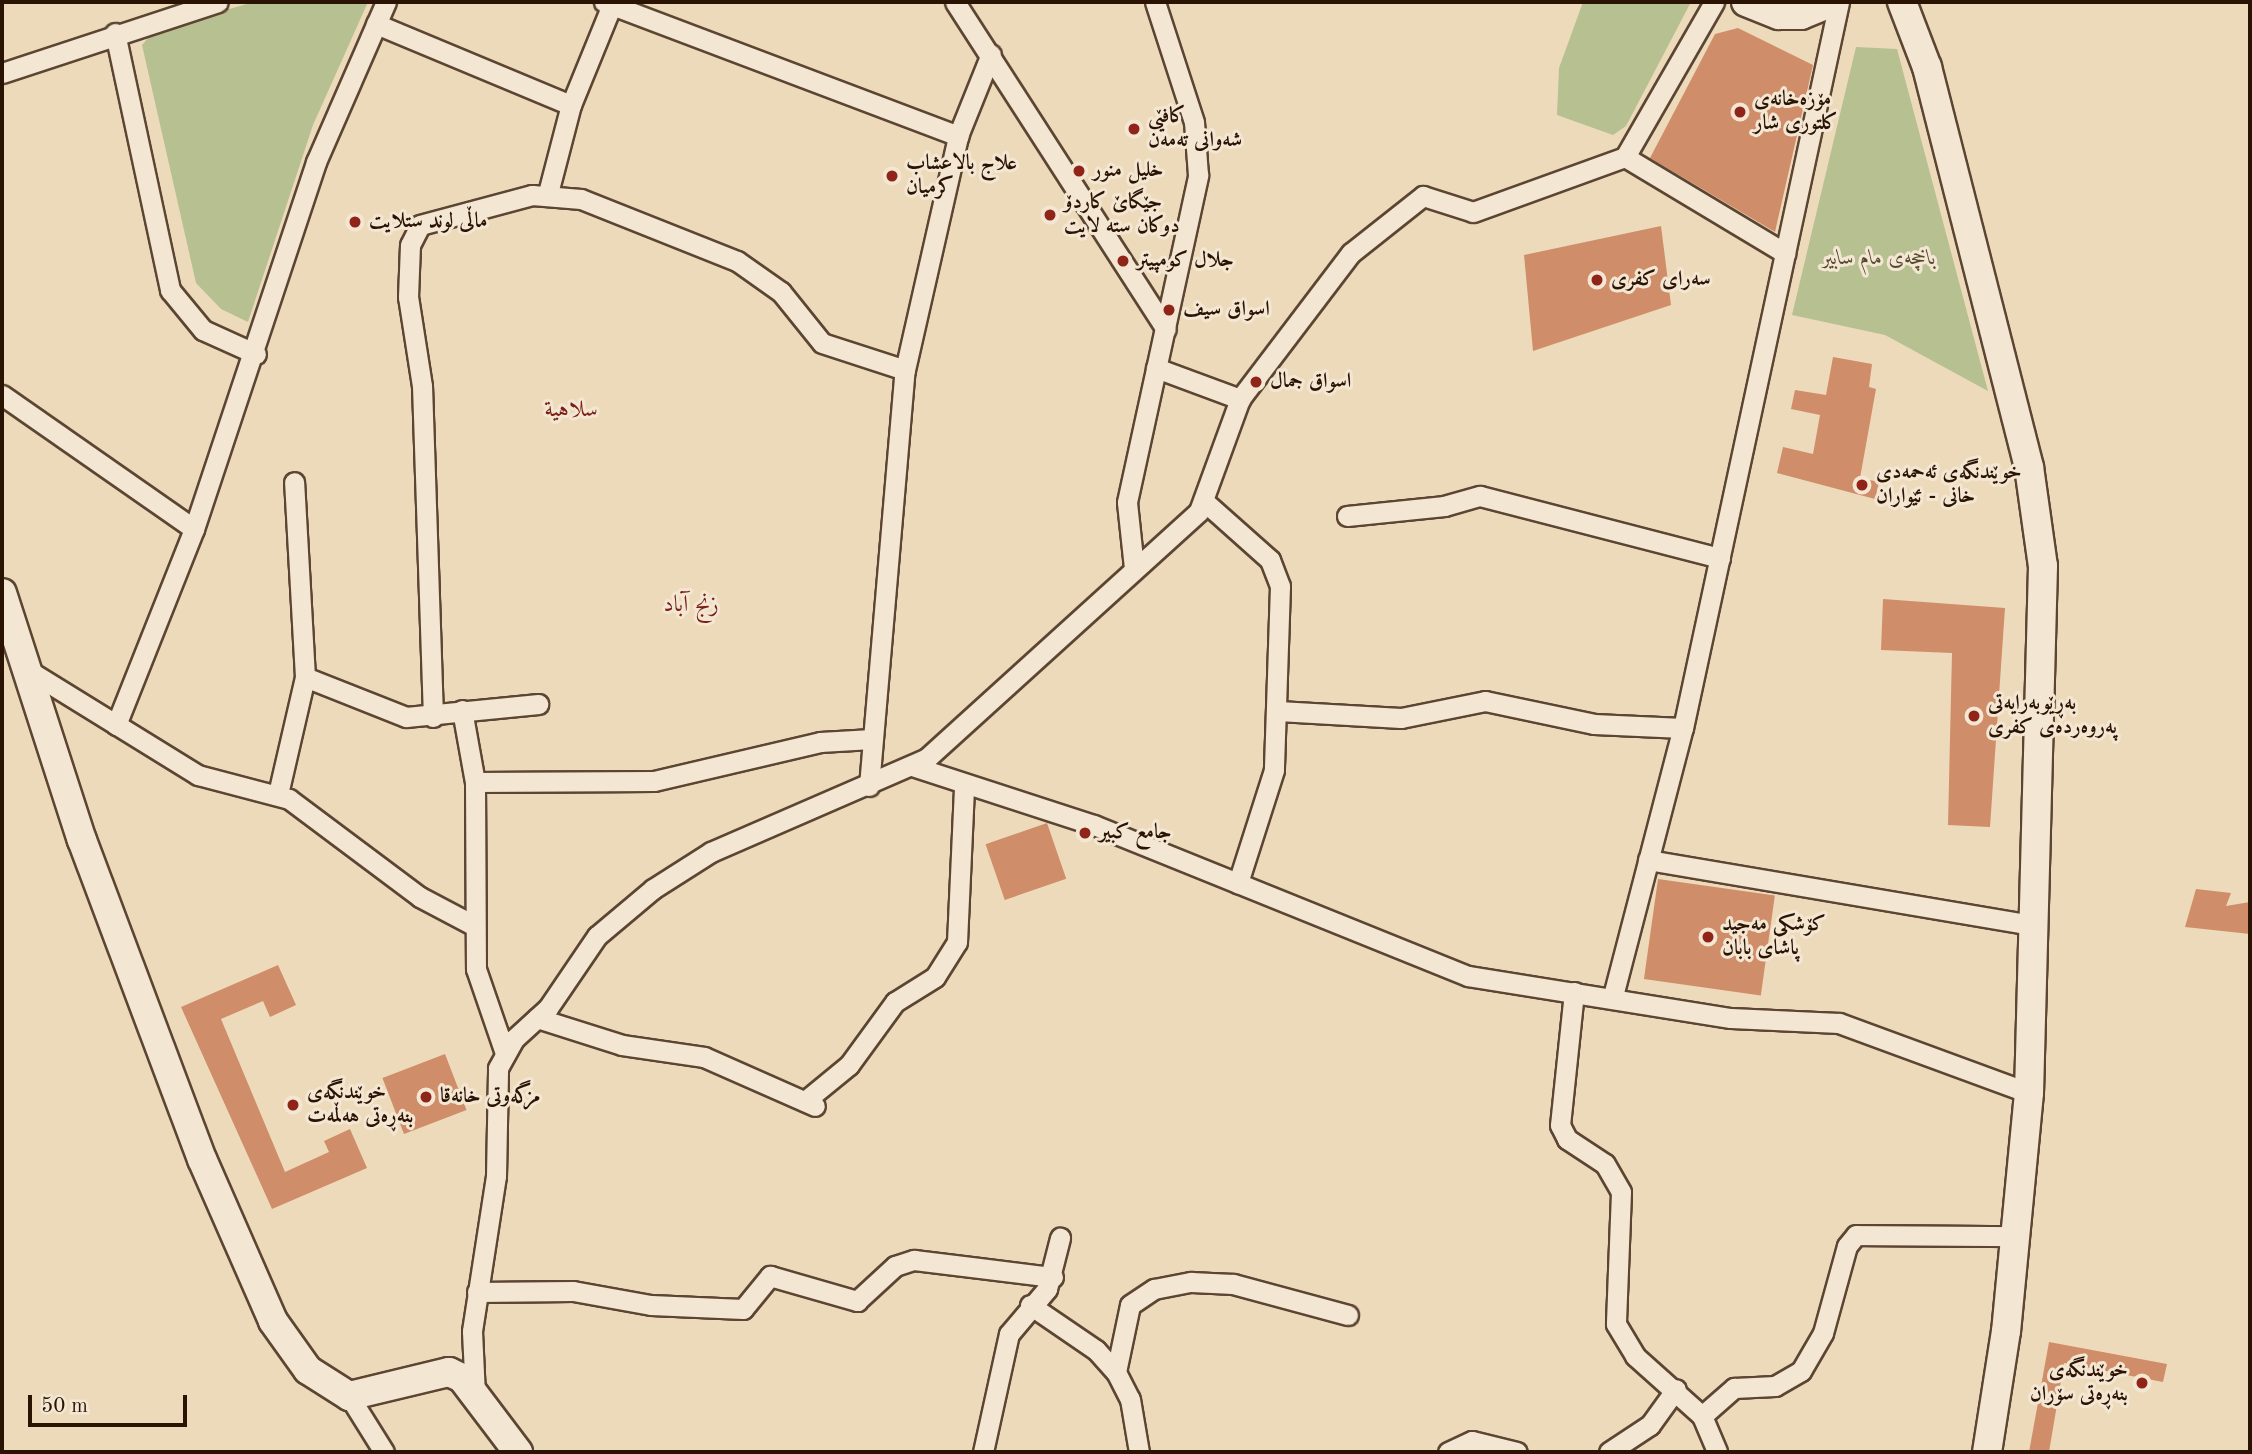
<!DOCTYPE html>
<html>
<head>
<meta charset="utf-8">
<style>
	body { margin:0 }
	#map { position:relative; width:2252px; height:1454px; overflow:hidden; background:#eddabb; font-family:"Old Standard TT",Amiri,serif }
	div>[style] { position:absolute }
	.green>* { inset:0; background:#b7c091 }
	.building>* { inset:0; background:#d08d69; transform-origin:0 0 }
	.roads { filter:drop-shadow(2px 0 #5c4532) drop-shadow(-2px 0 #5c4532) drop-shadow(0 2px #5c4532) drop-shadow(0 -2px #5c4532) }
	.street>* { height:19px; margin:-9.5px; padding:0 9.5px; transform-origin:9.5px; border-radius:9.5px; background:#f3e7d3 }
	.secondary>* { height:28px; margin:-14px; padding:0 14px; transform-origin:14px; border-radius:14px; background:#f3e7d3 }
	.dots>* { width:19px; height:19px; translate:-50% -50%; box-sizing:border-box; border:4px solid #f3e7d3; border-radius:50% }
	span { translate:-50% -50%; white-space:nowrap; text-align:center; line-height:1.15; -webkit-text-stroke:6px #f3e7d3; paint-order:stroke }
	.poi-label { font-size:21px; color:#2b1304; font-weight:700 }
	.left { translate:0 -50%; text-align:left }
	.right { translate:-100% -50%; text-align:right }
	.park-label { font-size:21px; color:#55472e; font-style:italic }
	.neighbourhood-label { font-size:23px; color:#7a1f14 }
	.frame { position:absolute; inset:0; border:4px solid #2b1304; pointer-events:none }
	.scale { position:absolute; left:28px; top:1395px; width:159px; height:32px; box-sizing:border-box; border:4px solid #2b1304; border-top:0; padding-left:9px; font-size:21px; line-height:24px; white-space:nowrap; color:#2b1304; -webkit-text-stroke:5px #f3e7d3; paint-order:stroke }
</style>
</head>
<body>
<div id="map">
	<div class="green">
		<i style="clip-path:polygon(254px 2px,368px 2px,313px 125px,248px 322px,221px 309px,196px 283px,142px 45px,155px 30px)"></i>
		<i style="clip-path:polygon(1583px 2px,1691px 2px,1626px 126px,1613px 135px,1557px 115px,1559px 68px)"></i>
		<i style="clip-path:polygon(1856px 47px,1897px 49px,1988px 391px,1885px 335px,1792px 315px)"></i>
	</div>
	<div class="building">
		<i style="clip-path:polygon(1738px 28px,1813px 65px,1775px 232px,1650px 158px,1715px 34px)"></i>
		<i style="clip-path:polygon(1661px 226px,1671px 305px,1533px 351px,1524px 255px)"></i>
		<i style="clip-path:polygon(1833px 357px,1872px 364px,1869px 387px,1876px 389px,1860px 478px,1879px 482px,1875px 499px,1777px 473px,1783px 447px,1813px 454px,1820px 415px,1791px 409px,1795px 390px,1826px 395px)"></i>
		<i style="clip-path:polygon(1883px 599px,2005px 608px,1990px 827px,1948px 825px,1952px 653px,1881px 650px)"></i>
		<i style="left:1047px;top:823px;width:59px;height:65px;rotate:71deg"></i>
		<i style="left:1658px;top:879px;width:118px;height:101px;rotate:8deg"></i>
		<i style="clip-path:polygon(2196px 889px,2231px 893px,2226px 906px,2250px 902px,2250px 934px,2185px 927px)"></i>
		<i style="clip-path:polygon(278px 965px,296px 1005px,270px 1017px,263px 1001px,221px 1019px,285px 1172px,329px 1152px,324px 1141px,350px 1129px,367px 1168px,272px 1209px,181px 1007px)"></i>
		<i style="left:445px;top:1054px;width:60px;height:67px;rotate:69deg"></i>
		<i style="clip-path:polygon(2049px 1342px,2167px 1364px,2163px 1382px,2064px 1363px,2049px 1452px,2029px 1452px)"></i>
	</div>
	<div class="roads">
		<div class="street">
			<i style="left:604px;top:2px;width:379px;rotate:20.7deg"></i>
			<i style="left:955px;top:2px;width:389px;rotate:57.2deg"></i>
			<i style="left:376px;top:24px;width:211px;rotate:22.6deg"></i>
			<i style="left:115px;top:33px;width:263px;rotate:77.9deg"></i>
			<i style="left:170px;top:290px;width:52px;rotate:50.5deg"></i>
			<i style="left:203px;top:330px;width:58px;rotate:24.4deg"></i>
			<i style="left:2px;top:73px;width:227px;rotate:-18.2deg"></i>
			<i style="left:1625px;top:157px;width:187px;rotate:31deg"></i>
			<i style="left:548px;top:193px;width:91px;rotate:-75.4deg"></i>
			<i style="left:571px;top:105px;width:111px;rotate:-67.8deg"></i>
			<i style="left:1156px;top:368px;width:90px;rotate:20.3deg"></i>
			<i style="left:2px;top:395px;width:234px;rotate:34.9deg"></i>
			<i style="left:1206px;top:503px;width:86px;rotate:41.7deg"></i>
			<i style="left:1270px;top:560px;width:28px;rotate:69deg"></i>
			<i style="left:1280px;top:586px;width:184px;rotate:91.9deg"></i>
			<i style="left:1274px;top:770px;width:119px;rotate:107.7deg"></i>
			<i style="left:1347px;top:516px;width:98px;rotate:-5.9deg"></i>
			<i style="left:1444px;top:506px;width:37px;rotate:-16deg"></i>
			<i style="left:1480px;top:496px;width:248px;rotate:14.5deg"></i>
			<i style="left:1134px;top:568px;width:66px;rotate:-96.1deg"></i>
			<i style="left:1127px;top:502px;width:335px;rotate:-77.7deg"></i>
			<i style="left:1198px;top:175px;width:53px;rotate:-94.3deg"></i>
			<i style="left:1194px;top:122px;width:126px;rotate:-108deg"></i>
			<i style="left:23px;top:667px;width:206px;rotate:31.7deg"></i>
			<i style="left:198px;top:775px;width:94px;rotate:14.8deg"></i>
			<i style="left:289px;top:799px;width:164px;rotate:36.8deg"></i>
			<i style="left:420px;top:897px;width:60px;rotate:27.8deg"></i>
			<i style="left:305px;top:677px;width:109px;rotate:21.6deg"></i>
			<i style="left:406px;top:717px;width:133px;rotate:-5.6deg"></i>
			<i style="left:462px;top:710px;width:73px;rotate:79.8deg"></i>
			<i style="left:475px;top:782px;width:187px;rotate:89.7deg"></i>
			<i style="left:476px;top:969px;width:89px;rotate:71deg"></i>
			<i style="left:1278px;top:711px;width:123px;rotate:3.3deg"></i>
			<i style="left:1401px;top:718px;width:86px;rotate:-11.4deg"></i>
			<i style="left:1485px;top:701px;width:111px;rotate:11.9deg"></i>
			<i style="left:1594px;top:724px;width:89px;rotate:2.6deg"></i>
			<i style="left:433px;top:717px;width:331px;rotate:-91.9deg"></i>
			<i style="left:422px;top:386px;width:90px;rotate:-98.9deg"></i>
			<i style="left:408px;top:297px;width:52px;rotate:-87.8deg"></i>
			<i style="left:410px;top:245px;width:22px;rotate:-63deg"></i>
			<i style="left:420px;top:225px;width:116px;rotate:-15deg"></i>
			<i style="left:532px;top:195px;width:49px;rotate:4.7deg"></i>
			<i style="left:581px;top:199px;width:168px;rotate:21.7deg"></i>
			<i style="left:737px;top:261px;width:54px;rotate:35.2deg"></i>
			<i style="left:781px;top:292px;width:65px;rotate:51.2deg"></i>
			<i style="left:822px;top:343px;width:87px;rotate:18deg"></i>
			<i style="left:116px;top:725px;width:211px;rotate:-68.3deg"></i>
			<i style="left:194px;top:529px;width:387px;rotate:-71.6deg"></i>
			<i style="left:316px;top:162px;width:175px;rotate:-66.4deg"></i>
			<i style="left:915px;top:767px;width:188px;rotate:18deg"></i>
			<i style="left:1094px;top:825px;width:403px;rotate:22deg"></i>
			<i style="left:1468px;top:976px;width:266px;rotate:9.1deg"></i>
			<i style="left:1731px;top:1018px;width:108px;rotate:2.7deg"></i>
			<i style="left:1839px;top:1023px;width:202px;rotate:20.2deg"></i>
			<i style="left:475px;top:782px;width:179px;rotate:-0.3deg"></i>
			<i style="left:654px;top:781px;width:171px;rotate:-13.2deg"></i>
			<i style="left:820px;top:742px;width:52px;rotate:-3.3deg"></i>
			<i style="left:869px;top:786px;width:418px;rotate:-85.1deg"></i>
			<i style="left:905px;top:370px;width:240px;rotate:-77.2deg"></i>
			<i style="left:958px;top:136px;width:88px;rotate:-68.1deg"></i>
			<i style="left:278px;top:794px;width:120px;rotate:-77deg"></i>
			<i style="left:305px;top:677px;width:195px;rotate:-93.2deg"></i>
			<i style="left:1648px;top:860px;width:391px;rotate:9.6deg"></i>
			<i style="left:1574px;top:992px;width:134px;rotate:96deg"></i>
			<i style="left:1560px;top:1125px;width:16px;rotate:63deg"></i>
			<i style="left:1567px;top:1139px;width:45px;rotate:33.3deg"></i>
			<i style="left:1605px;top:1164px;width:32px;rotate:60deg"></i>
			<i style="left:1621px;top:1192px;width:132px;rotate:92.2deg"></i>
			<i style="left:1616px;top:1324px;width:37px;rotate:59deg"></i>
			<i style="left:1635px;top:1356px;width:90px;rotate:41.8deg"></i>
			<i style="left:1702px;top:1416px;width:39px;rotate:67deg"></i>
			<i style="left:1613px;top:996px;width:277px;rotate:-75.4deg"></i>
			<i style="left:1683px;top:728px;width:743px;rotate:-77.87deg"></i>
			<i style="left:537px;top:1018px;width:89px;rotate:17.6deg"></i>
			<i style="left:622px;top:1045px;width:83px;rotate:8.3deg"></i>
			<i style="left:704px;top:1057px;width:121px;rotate:23.8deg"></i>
			<i style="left:805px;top:1101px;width:57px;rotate:-39.3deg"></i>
			<i style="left:849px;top:1065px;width:78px;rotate:-53.9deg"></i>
			<i style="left:895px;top:1002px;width:47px;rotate:-32deg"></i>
			<i style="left:935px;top:977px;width:41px;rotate:-57.8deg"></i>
			<i style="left:957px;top:942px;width:155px;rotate:-87.4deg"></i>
			<i style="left:477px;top:1292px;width:96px;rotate:-0.6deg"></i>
			<i style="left:573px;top:1291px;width:79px;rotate:10.2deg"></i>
			<i style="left:651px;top:1305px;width:92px;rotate:2.5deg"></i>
			<i style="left:743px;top:1309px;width:43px;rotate:-50.7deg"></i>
			<i style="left:770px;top:1276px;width:91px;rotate:16deg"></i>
			<i style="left:857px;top:1301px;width:52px;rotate:-42.6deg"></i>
			<i style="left:895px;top:1266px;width:20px;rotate:-18deg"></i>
			<i style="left:914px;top:1260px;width:140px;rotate:7deg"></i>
			<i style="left:1030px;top:1305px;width:80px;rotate:34.3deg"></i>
			<i style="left:1096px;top:1350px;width:30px;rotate:48deg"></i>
			<i style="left:1116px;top:1372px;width:30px;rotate:63deg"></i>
			<i style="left:1130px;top:1399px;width:54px;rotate:80.4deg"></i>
			<i style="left:1116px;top:1372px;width:68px;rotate:-78.2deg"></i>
			<i style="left:1130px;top:1305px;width:29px;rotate:-34deg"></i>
			<i style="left:1154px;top:1289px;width:38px;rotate:-11deg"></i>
			<i style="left:1191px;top:1282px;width:42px;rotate:2.7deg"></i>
			<i style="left:1233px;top:1284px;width:119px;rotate:15.1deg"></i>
			<i style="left:475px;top:1395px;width:64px;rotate:-92.7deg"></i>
			<i style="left:472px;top:1331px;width:157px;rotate:-81.2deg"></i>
			<i style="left:496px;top:1176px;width:108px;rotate:-88.9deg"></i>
			<i style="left:498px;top:1068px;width:33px;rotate:-61deg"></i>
			<i style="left:514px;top:1039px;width:46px;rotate:-42.4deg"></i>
			<i style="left:548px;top:1008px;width:87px;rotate:-55.8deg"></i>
			<i style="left:597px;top:936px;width:73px;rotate:-40deg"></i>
			<i style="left:653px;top:889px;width:69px;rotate:-32.5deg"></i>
			<i style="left:711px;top:852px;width:236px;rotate:-23.5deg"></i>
			<i style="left:927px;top:758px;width:367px;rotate:-42.2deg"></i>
			<i style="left:1199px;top:511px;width:119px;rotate:-69.9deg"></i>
			<i style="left:1240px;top:399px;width:183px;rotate:-52.8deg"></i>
			<i style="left:1351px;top:253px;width:92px;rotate:-38.4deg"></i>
			<i style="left:1423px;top:196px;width:52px;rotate:17.7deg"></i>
			<i style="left:1473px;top:212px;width:162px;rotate:-19.9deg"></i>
			<i style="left:1625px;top:157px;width:179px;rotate:-60.1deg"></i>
			<i style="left:349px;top:1396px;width:66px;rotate:58deg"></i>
			<i style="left:1702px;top:1416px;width:43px;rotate:-41.2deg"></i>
			<i style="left:1734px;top:1388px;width:41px;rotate:-2.8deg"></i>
			<i style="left:1775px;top:1386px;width:30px;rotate:-30deg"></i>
			<i style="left:1801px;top:1371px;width:44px;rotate:-59.9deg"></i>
			<i style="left:1823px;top:1333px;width:90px;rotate:-74.6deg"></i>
			<i style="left:1847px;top:1246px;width:14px;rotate:-51deg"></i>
			<i style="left:1856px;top:1235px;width:160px;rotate:0.4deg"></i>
			<i style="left:983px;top:1452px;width:121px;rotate:-77.6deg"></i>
			<i style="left:1009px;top:1334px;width:59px;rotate:-49.8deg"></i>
			<i style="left:1047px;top:1289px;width:53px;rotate:-75.7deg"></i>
			<i style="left:1448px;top:1452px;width:26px;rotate:-25deg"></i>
			<i style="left:1472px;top:1441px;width:46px;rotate:13.7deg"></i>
			<i style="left:1609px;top:1452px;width:49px;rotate:-33.4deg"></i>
			<i style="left:1650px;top:1425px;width:44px;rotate:-54.2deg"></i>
		</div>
		<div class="secondary">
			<i style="left:1746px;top:2px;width:35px;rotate:22deg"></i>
			<i style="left:1779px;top:15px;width:22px"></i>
			<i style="left:1801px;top:15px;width:35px;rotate:-22deg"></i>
			<i style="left:1902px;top:2px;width:70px;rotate:69deg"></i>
			<i style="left:1927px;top:67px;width:413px;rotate:75.7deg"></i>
			<i style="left:2029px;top:467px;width:100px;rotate:82deg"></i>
			<i style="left:2043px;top:566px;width:527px;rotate:91.52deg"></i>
			<i style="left:2029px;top:1093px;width:239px;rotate:95.5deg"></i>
			<i style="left:2006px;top:1331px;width:122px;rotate:98.9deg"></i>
			<i style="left:2px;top:593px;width:260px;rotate:72.1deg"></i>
			<i style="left:82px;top:840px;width:341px;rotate:69.4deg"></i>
			<i style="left:202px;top:1159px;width:177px;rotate:66.3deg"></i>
			<i style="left:273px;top:1321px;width:60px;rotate:54.5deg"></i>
			<i style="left:308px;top:1370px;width:49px;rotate:32.4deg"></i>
			<i style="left:349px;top:1396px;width:103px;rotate:-13.5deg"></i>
			<i style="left:449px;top:1372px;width:14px;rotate:25deg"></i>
			<i style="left:462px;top:1378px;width:93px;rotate:52.9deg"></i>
		</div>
	</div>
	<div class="dots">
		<i style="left:1740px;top:112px;background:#8f2418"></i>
		<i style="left:1134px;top:129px;background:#8f2418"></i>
		<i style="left:1079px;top:171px;background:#8f2418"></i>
		<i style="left:892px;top:176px;background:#8f2418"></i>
		<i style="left:1050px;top:215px;background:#8f2418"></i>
		<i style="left:355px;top:222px;background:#8f2418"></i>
		<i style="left:1123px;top:261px;background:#8f2418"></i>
		<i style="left:1597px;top:280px;background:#8f2418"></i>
		<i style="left:1169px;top:310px;background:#8f2418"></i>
		<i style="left:1256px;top:382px;background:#8f2418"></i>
		<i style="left:1862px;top:485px;background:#8f2418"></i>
		<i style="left:1974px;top:716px;background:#8f2418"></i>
		<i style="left:1085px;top:833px;background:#8f2418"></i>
		<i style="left:1708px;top:937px;background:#8f2418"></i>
		<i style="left:426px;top:1097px;background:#8f2418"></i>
		<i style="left:293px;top:1105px;background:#8f2418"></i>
		<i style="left:2142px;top:1383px;background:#8f2418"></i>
	</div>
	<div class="poi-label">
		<span class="left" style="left:1754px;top:112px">مۆزەخانەی<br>کلتوری شار</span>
		<span class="left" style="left:1148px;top:129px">کافێی<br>شەوانی تەمەن</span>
		<span class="left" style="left:906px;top:176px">علاج بالاعشاب<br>كرميان</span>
		<span class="left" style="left:1093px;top:171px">خلیل منور</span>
		<span class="left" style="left:1064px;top:215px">جێگاێ کاردۆ<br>دوکان ستە لایت</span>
		<span class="left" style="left:369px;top:222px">ماڵی لوند ستلایت</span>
		<span class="left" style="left:1137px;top:261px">جلال کومپیتر</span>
		<span class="left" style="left:1611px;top:280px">سەرای کفری</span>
		<span class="left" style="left:1183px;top:310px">اسواق سيف</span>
		<span class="left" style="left:1270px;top:382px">اسواق جمال</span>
		<span class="left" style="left:1876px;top:485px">خوێندنگەی ئەحمەدی<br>خانی - ئێواران</span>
		<span class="left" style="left:1988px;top:716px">بەڕێوبەرایەتی<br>پەروەردەی کفری</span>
		<span class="left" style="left:1099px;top:833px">جامع كبير</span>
		<span class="left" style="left:1722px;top:937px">کۆشکی مەجید<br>پاشای بابان</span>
		<span class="left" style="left:307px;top:1105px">خوێندنگەی<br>بنەڕەتی هەڵمەت</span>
		<span class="left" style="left:440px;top:1097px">مزگەوتی خانەقا</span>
		<span class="right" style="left:2128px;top:1383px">خوێندنگەی<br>بنەڕەتی سۆران</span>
	</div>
	<div class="park-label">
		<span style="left:1879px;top:259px">باخچەی مام سابیر</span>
	</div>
	<div class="neighbourhood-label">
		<span style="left:571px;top:410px">سلاهية</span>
		<span style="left:691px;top:605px">زنج آباد</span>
	</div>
	<div class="frame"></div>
	<div class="scale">50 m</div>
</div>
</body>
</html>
